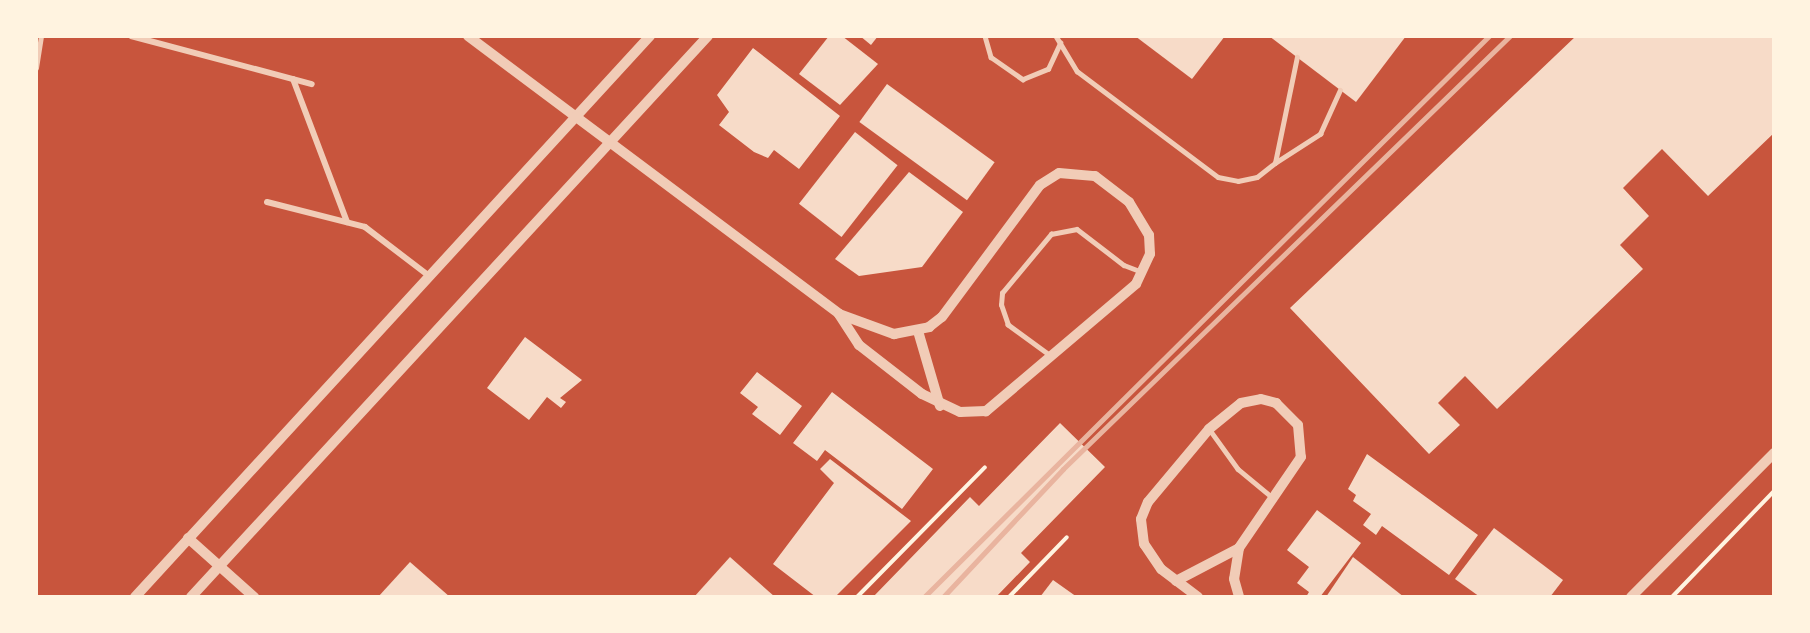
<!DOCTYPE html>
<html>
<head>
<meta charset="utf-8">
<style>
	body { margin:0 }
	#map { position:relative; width:1810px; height:633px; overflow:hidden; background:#c8553d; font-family:"Noto Sans",sans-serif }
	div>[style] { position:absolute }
	.building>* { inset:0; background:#f7dbc8; transform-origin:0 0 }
	.path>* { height:4px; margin:-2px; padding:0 2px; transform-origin:2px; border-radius:2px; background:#fff3e0 }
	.service>* { height:4.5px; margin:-2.25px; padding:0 2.25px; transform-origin:2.25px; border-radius:2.25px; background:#f1ccb7 }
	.minor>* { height:6px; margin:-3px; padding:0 3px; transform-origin:3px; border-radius:3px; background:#f1ccb7 }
	.tertiary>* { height:10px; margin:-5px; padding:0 5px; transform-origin:5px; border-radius:5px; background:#f1ccb7 }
	.rail>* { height:4.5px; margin:-2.25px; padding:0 2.25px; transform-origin:2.25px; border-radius:2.25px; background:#e9b49f }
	span { translate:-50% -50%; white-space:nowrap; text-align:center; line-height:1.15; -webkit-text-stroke:6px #fff3e0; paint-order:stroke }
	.frame { position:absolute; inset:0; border:38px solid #fff3e0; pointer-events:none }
</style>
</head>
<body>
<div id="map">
	<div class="building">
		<i style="clip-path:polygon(829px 36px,842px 36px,878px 64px,840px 105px,799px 74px)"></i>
		<i style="clip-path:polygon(860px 36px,878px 36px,871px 45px)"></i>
		<i style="clip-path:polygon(1135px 36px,1225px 36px,1192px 79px)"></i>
		<i style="clip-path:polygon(1269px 36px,1406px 36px,1356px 102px)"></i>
		<i style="clip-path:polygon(1576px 36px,1774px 36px,1774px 133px,1708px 196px,1662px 149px,1623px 188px,1649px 216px,1620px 245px,1643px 269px,1497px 409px,1465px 376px,1438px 403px,1460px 425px,1429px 454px,1290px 308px)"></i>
		<i style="clip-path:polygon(753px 48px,840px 116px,799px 169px,774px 150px,768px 158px,754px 152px,719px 125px,729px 112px,717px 95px)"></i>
		<i style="left:887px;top:84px;width:133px;height:47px;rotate:36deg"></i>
		<i style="left:855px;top:132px;width:54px;height:91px;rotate:38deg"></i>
		<i style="clip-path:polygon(909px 172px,963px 212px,922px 267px,859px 276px,835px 259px)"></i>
		<i style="clip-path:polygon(525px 337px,582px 380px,560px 398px,566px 402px,561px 408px,547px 397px,529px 420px,487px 388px)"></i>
		<i style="clip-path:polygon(757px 372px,802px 406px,780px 435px,752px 414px,758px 407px,740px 393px)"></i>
		<i style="clip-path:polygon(832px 392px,933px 469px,902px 509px,825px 450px,817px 461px,793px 443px)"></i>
		<i style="clip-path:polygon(1060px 423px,1105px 467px,1021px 553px,1030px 562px,996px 597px,873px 597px,970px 497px,979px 506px)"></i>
		<i style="clip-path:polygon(1367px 454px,1478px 535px,1449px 575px,1382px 526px,1376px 535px,1363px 525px,1371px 514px,1353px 501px,1356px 495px,1348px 489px)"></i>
		<i style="clip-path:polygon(830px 459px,911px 521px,835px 597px,816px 597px,773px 564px,834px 483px,820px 469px)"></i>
		<i style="clip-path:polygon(1317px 510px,1361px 543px,1320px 597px,1306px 597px,1309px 592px,1297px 583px,1309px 567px,1287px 550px)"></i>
		<i style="clip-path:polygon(1494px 528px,1563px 580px,1550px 597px,1480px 597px,1455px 579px)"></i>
		<i style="clip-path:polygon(730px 557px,775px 597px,694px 597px)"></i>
		<i style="clip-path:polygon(1353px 557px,1404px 597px,1326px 597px)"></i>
		<i style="clip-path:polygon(410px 562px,450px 597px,378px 597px)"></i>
		<i style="clip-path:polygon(1053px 580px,1077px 597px,1040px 597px)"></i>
	</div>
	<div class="path">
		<i style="left:857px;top:597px;width:182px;rotate:-45.4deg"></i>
		<i style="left:1009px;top:597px;width:83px;rotate:-46deg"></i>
		<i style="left:1672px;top:597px;width:147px;rotate:-46.1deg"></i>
	</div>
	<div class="service">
		<i style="left:985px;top:36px;width:22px;rotate:74deg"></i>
		<i style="left:991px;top:57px;width:39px;rotate:35deg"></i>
		<i style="left:1023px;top:79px;width:27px;rotate:-22deg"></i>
		<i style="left:1048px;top:69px;width:29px;rotate:-65deg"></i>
		<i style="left:1056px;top:36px;width:41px;rotate:59deg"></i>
		<i style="left:1077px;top:71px;width:176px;rotate:36.9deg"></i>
		<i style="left:1218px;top:177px;width:20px;rotate:11deg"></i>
		<i style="left:1238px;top:181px;width:19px;rotate:-12deg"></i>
		<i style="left:1257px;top:177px;width:23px;rotate:-38deg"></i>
		<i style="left:1275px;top:163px;width:108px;rotate:-78.3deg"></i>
		<i style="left:36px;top:68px;width:32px;rotate:-81deg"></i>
		<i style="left:1275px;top:163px;width:54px;rotate:-32.8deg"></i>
		<i style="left:1320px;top:134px;width:48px;rotate:-65.6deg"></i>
		<i style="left:1049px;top:355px;width:51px;rotate:-143.8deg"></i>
		<i style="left:1008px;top:325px;width:21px;rotate:-109deg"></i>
		<i style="left:1001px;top:305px;width:12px;rotate:-85deg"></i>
		<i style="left:1002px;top:293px;width:77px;rotate:-50.3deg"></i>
		<i style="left:1051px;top:234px;width:26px;rotate:-11deg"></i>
		<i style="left:1077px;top:229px;width:59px;rotate:37.5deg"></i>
		<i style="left:1124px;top:265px;width:19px;rotate:21deg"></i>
		<i style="left:1210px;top:430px;width:48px;rotate:54.3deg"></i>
		<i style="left:1238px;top:469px;width:45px;rotate:39.6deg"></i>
	</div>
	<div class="minor">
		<i style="left:131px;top:36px;width:187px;rotate:14.9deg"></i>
		<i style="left:293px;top:79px;width:153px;rotate:69.3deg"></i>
		<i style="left:267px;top:202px;width:101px;rotate:14.3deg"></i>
		<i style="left:365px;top:227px;width:81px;rotate:37.4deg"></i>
	</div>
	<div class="tertiary">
		<i style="left:468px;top:36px;width:464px;rotate:36.8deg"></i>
		<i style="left:839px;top:314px;width:59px;rotate:20deg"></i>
		<i style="left:894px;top:334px;width:36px;rotate:-11deg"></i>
		<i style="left:929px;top:327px;width:16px;rotate:-38deg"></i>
		<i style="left:942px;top:317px;width:164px;rotate:-53.4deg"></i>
		<i style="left:1040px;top:185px;width:22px;rotate:-32deg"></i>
		<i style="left:1059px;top:173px;width:36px;rotate:5deg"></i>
		<i style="left:1095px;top:176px;width:43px;rotate:37.4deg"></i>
		<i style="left:1129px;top:202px;width:39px;rotate:59deg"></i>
		<i style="left:1149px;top:235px;width:19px;rotate:87deg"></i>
		<i style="left:1150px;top:254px;width:33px;rotate:115deg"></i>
		<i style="left:1136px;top:284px;width:197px;rotate:139.7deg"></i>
		<i style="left:986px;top:411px;width:26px;rotate:178deg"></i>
		<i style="left:960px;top:412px;width:42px;rotate:-154.7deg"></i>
		<i style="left:922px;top:394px;width:80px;rotate:-142.1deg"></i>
		<i style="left:859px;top:345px;width:37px;rotate:-123deg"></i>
		<i style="left:918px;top:331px;width:78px;rotate:73.7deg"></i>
		<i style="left:188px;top:538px;width:89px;rotate:41.8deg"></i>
		<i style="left:1176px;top:581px;width:71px;rotate:-27.6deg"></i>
		<i style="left:135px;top:597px;width:762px;rotate:-47.45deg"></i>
		<i style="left:191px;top:597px;width:763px;rotate:-47.34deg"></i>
		<i style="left:1198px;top:597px;width:46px;rotate:-142.9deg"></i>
		<i style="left:1161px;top:569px;width:30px;rotate:-124deg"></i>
		<i style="left:1144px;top:544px;width:25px;rotate:-97deg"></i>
		<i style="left:1141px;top:519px;width:18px;rotate:-68deg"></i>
		<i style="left:1148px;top:502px;width:95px;rotate:-50.1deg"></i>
		<i style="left:1209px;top:429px;width:41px;rotate:-39.1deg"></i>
		<i style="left:1241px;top:403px;width:20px;rotate:-11deg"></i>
		<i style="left:1261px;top:399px;width:16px;rotate:15deg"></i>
		<i style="left:1276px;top:403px;width:31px;rotate:45deg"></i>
		<i style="left:1298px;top:425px;width:32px;rotate:85deg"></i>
		<i style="left:1301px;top:457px;width:110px;rotate:124.3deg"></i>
		<i style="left:1239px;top:548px;width:31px;rotate:99deg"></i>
		<i style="left:1234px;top:579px;width:19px;rotate:74deg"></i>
		<i style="left:1631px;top:597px;width:203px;rotate:-45.2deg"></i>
	</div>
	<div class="rail">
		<i style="left:924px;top:597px;width:796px;rotate:-44.8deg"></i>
		<i style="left:943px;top:597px;width:175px;rotate:-46.8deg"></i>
		<i style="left:1063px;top:469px;width:622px;rotate:-44.09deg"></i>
	</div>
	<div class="frame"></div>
</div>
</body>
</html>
